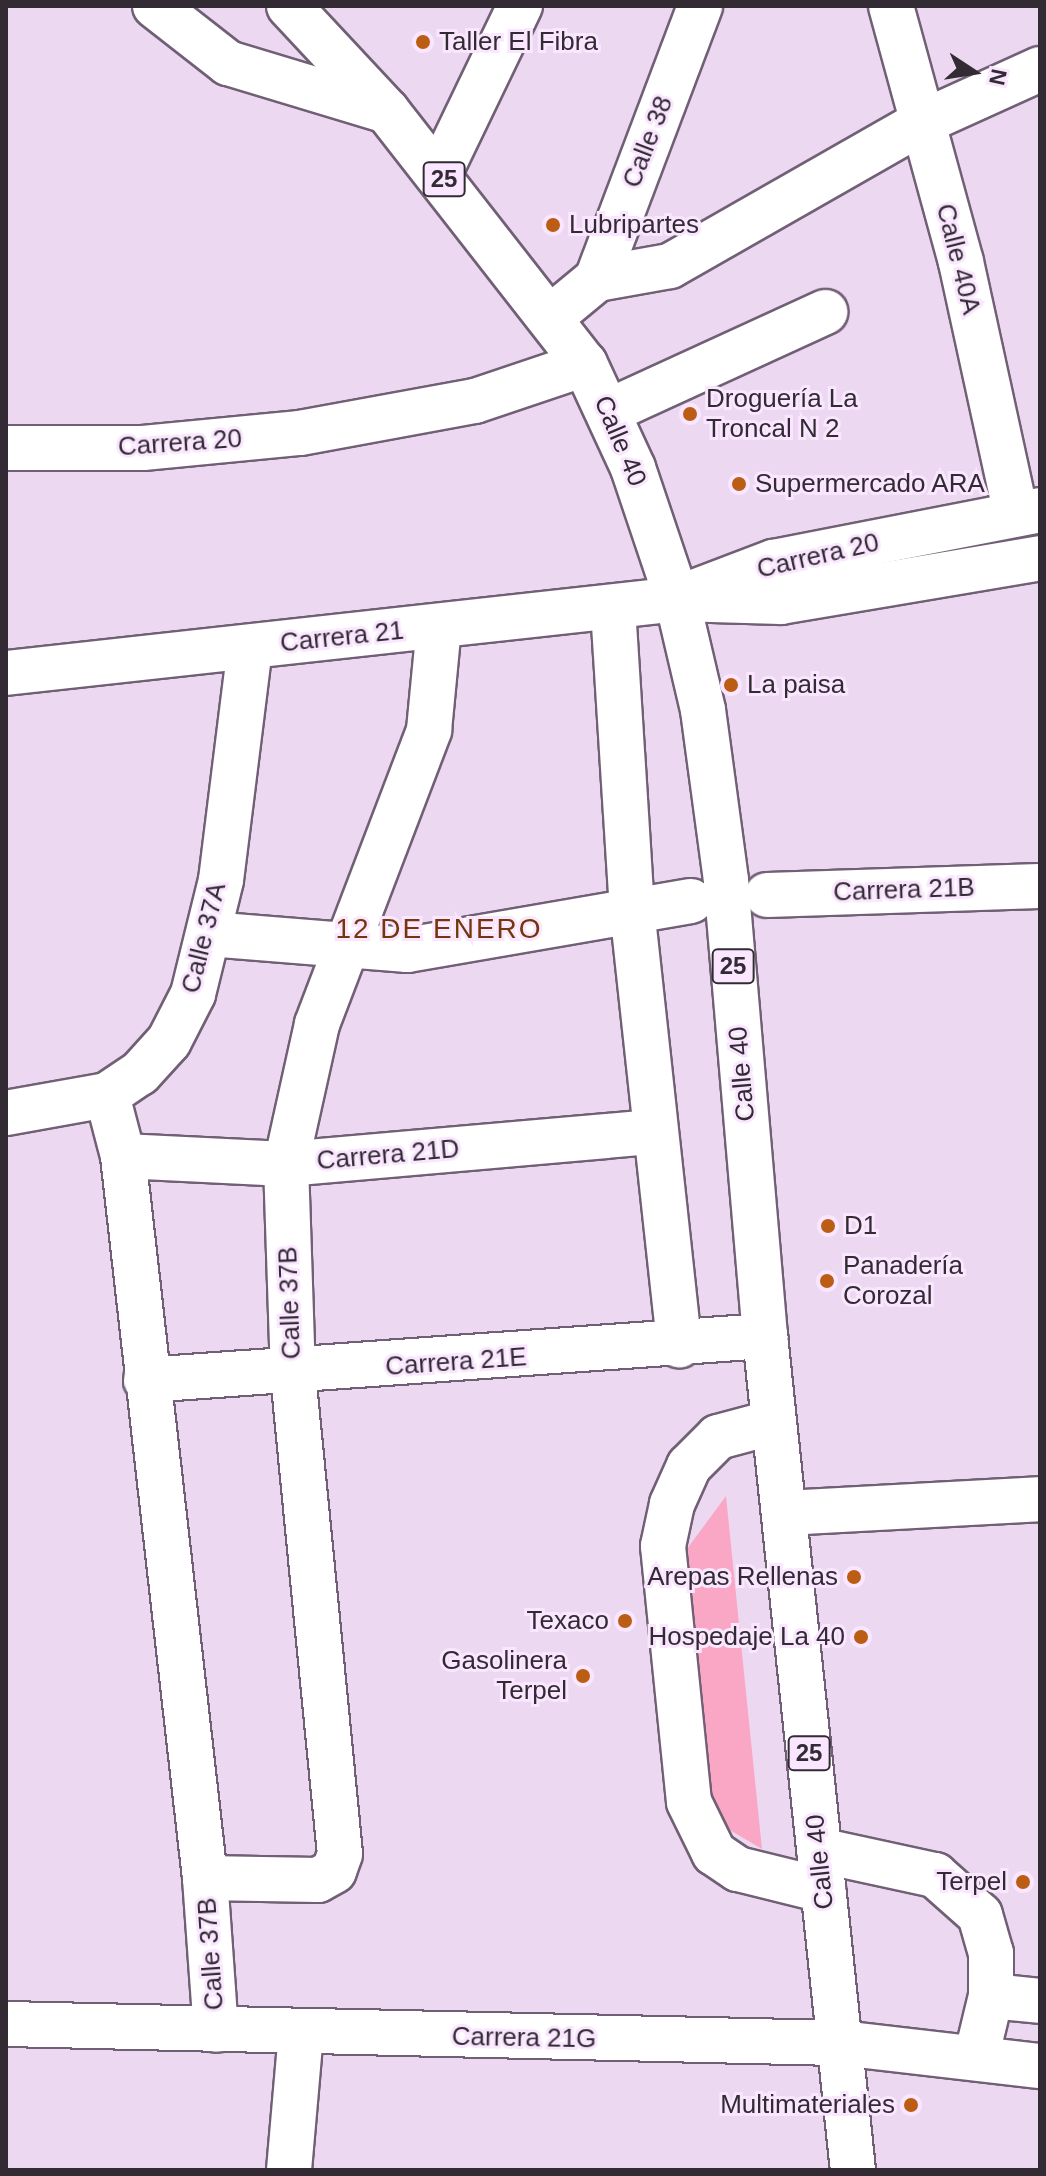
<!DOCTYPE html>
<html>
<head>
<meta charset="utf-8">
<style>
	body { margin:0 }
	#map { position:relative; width:1046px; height:2176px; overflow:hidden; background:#ecd9f1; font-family:Helvetica,sans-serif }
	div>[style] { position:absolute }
	.green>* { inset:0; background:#faa7c6 }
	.roads { filter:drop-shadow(2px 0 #716075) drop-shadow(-2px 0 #716075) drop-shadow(0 2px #716075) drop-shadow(0 -2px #716075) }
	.minor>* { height:44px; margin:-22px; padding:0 22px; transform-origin:22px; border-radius:22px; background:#fff }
	.highway>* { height:44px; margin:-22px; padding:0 22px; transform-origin:22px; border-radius:22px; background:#fff }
	.dots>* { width:22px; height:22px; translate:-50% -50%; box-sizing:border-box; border:4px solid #fae6fe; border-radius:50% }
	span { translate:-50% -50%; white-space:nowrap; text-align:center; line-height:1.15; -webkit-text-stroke:6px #fae6fe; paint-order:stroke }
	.shield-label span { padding:2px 6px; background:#fae6fe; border:2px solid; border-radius:6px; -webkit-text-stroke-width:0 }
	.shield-label { font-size:24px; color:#322b34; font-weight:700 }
	.poi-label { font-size:26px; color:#322b34 }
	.left { translate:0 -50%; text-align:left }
	.right { translate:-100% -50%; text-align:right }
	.street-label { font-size:26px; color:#322b34 }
	.neighbourhood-label { font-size:28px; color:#74370b; letter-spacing:2px }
	.frame { position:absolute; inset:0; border:8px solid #322b34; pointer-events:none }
	.north { position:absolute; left:934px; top:32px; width:80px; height:80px; -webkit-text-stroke:6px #fae6fe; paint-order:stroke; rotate:102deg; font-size:22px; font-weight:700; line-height:32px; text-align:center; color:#322b34 }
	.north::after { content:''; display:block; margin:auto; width:28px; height:36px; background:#322b34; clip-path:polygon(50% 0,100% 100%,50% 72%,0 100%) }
</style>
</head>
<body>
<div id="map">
	<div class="green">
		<i style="clip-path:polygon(726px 1496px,762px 1849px,694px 1809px,667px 1576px)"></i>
	</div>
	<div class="roads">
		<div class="minor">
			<i style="left:155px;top:6px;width:93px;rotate:38deg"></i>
			<i style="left:228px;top:63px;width:166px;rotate:16.8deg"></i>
			<i style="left:891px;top:6px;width:265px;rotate:74.7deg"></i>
			<i style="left:961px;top:262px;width:258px;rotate:77.7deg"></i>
			<i style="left:439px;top:174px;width:187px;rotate:-64.3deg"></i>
			<i style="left:597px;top:279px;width:292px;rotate:-69.3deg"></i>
			<i style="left:551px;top:317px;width:60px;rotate:-39.6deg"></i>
			<i style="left:597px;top:279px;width:74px;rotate:-10.1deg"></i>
			<i style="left:670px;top:266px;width:289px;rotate:-29.7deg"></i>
			<i style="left:921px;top:123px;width:131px;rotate:-24.4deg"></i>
			<i style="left:609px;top:411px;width:238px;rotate:-24.6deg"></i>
			<i style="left:6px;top:448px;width:137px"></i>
			<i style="left:143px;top:448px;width:158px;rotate:-5.5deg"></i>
			<i style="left:300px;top:433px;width:178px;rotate:-10.4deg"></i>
			<i style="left:475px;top:401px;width:116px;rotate:-18.6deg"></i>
			<i style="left:694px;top:592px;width:85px;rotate:-20.8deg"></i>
			<i style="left:773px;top:562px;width:272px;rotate:-11deg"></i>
			<i style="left:613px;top:608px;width:302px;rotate:86.4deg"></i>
			<i style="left:632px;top:909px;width:439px;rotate:83.8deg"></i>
			<i style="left:6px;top:673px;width:675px;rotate:-6.29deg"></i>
			<i style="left:677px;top:599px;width:104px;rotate:1.7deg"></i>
			<i style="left:781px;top:602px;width:263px;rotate:-9.6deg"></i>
			<i style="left:767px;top:895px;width:273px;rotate:-1.9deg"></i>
			<i style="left:209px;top:934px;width:199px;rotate:4.6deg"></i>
			<i style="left:407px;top:950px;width:288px;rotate:-9.8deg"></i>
			<i style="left:107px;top:1095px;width:63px;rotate:75.3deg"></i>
			<i style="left:123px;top:1156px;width:727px;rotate:83.52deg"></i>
			<i style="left:205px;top:1878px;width:152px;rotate:85.9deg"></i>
			<i style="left:6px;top:1113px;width:103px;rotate:-10.1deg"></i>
			<i style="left:107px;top:1095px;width:40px;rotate:-34deg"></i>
			<i style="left:140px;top:1073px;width:43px;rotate:-47.8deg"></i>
			<i style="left:169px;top:1041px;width:53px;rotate:-62.9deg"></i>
			<i style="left:193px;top:994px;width:117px;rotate:-76.2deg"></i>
			<i style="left:221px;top:880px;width:235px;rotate:-82.9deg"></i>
			<i style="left:123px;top:1156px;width:163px;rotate:2.8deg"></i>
			<i style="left:286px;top:1164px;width:368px;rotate:-5deg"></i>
			<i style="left:146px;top:1380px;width:621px;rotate:-4.07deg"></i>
			<i style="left:774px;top:1422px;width:58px;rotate:165deg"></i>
			<i style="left:718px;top:1437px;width:41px;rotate:135deg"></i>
			<i style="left:689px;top:1466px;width:42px;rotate:114.1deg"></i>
			<i style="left:672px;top:1504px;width:43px;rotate:102.1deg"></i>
			<i style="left:663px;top:1546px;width:257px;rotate:84.2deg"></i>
			<i style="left:689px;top:1802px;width:57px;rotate:63.9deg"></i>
			<i style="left:714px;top:1853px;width:29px;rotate:34deg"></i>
			<i style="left:738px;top:1869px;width:88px;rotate:13.9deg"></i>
			<i style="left:784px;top:1513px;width:256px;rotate:-3.1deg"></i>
			<i style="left:819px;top:1850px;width:119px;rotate:12.2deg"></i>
			<i style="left:935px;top:1875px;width:60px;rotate:41.6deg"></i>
			<i style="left:980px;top:1915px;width:40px;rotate:74deg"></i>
			<i style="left:991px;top:1953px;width:43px;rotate:90deg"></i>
			<i style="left:991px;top:1996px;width:64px;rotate:103.6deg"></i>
			<i style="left:205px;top:1878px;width:113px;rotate:1deg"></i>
			<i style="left:318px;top:1880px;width:18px;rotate:-29deg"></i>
			<i style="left:334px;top:1871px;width:18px;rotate:-71deg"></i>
			<i style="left:340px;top:1854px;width:481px;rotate:-95.6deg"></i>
			<i style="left:293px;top:1375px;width:211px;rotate:-91.9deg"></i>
			<i style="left:286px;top:1164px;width:143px;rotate:-77.5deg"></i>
			<i style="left:317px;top:1024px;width:315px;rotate:-69.1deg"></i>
			<i style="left:429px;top:730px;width:103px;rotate:-84.5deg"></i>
			<i style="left:991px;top:1996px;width:49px;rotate:5.8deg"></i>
			<i style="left:6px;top:2024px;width:834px;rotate:1.31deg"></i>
			<i style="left:840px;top:2043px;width:201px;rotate:6.6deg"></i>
			<i style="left:289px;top:2170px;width:137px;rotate:-85deg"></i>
		</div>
		<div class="highway">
			<i style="left:289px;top:6px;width:144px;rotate:47deg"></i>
			<i style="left:387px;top:111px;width:321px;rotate:52deg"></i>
			<i style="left:585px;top:364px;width:115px;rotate:65.2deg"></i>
			<i style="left:633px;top:468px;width:138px;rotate:71.4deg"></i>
			<i style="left:677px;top:599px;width:114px;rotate:76.8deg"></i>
			<i style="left:703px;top:710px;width:173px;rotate:82.3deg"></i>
			<i style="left:726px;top:881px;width:457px;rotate:85.1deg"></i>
			<i style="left:765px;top:1336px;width:839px;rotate:83.98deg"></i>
		</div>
	</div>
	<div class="dots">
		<i style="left:423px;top:42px;background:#bc5d16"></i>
		<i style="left:553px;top:225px;background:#bc5d16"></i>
		<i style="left:690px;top:414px;background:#bc5d16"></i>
		<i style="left:739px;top:484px;background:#bc5d16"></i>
		<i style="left:731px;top:685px;background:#bc5d16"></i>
		<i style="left:828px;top:1226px;background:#bc5d16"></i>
		<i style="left:827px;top:1281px;background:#bc5d16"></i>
		<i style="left:854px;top:1577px;background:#bc5d16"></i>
		<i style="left:625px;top:1621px;background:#bc5d16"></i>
		<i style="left:861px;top:1637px;background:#bc5d16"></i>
		<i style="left:583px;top:1676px;background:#bc5d16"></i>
		<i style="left:1023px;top:1882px;background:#bc5d16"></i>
		<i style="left:911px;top:2105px;background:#bc5d16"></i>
	</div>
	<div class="shield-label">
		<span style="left:444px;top:179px">25</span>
		<span style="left:733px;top:966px">25</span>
		<span style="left:809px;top:1753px">25</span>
	</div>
	<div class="poi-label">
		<span class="left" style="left:439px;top:42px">Taller El Fibra</span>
		<span class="left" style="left:569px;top:225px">Lubripartes</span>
		<span class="left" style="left:706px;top:414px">Droguería La<br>Troncal N 2</span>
		<span class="left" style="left:755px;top:484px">Supermercado ARA</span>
		<span class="left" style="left:747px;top:685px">La paisa</span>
		<span class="left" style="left:844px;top:1226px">D1</span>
		<span class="left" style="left:843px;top:1281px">Panadería<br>Corozal</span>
		<span class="right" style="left:838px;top:1577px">Arepas Rellenas</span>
		<span class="right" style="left:609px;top:1621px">Texaco</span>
		<span class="right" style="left:845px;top:1637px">Hospedaje La 40</span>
		<span class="right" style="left:567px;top:1676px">Gasolinera<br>Terpel</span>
		<span class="right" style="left:1007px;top:1882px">Terpel</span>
		<span class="right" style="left:895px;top:2105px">Multimateriales</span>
	</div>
	<div class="street-label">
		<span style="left:648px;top:142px;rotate:-69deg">Calle 38</span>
		<span style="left:958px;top:259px;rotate:76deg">Calle 40A</span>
		<span style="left:620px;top:441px;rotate:67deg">Calle 40</span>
		<span style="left:180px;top:443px;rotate:-4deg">Carrera 20</span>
		<span style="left:818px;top:556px;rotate:-13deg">Carrera 20</span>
		<span style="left:342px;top:637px;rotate:-6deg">Carrera 21</span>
		<span style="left:904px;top:890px;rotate:-2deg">Carrera 21B</span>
		<span style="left:204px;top:938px;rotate:-76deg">Calle 37A</span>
		<span style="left:742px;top:1074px;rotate:-95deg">Calle 40</span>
		<span style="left:388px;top:1155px;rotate:-5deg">Carrera 21D</span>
		<span style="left:290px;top:1303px;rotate:-92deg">Calle 37B</span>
		<span style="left:456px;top:1362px;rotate:-4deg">Carrera 21E</span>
		<span style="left:820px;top:1862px;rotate:-96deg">Calle 40</span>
		<span style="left:211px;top:1954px;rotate:-94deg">Calle 37B</span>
		<span style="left:524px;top:2038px;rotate:1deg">Carrera 21G</span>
	</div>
	<div class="neighbourhood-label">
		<span style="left:439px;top:929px">12 DE ENERO</span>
	</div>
	<div class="frame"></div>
	<div class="north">N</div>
</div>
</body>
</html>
